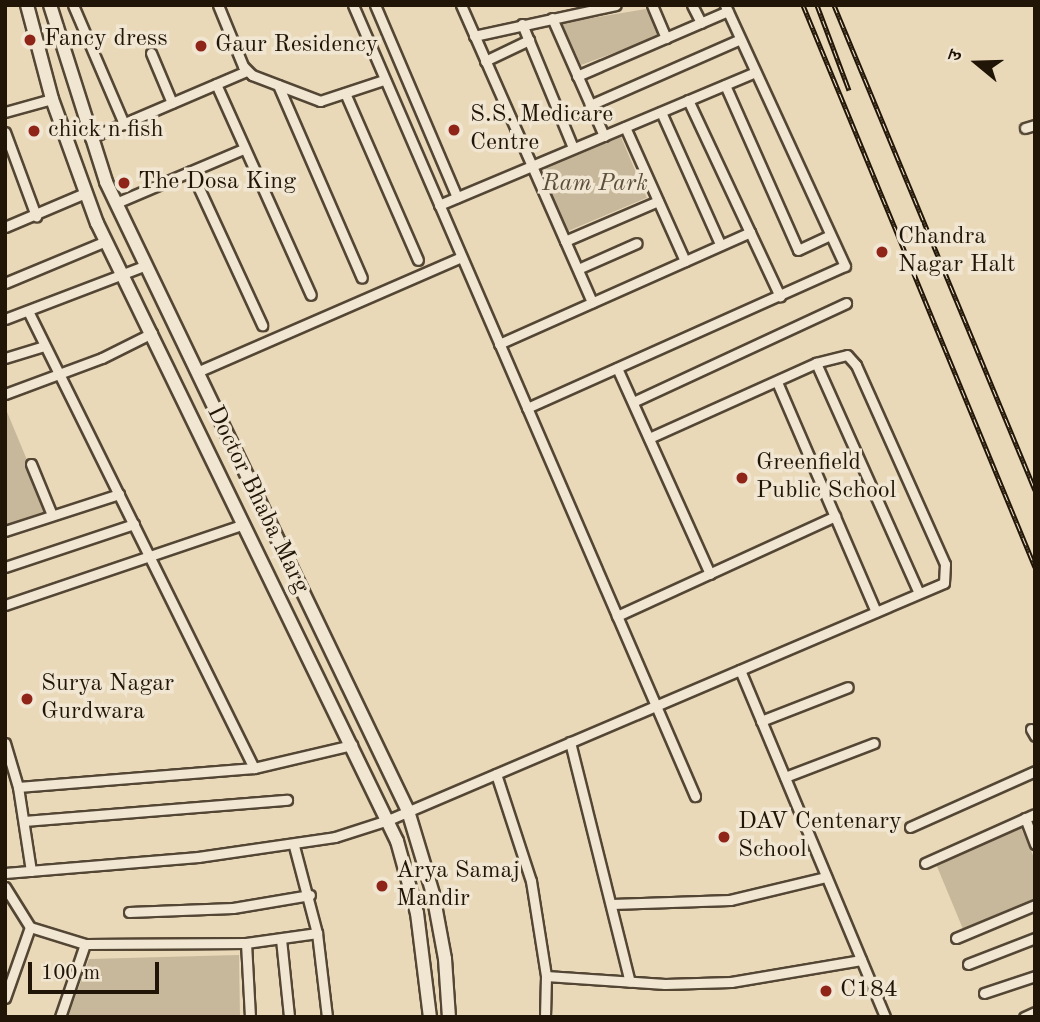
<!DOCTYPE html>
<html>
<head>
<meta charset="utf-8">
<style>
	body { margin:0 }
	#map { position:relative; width:1040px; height:1022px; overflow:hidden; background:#e9d9b9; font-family:"Old Standard TT","Noto Serif Devanagari",serif }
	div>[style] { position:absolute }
	.green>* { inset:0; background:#c7b89b; transform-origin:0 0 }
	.roads { filter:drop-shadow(2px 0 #534634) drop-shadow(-2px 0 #534634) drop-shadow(0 2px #534634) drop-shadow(0 -2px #534634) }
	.street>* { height:9px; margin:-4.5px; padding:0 4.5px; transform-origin:4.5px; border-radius:4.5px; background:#f1e6d2 }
	.secondary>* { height:12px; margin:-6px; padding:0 6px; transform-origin:6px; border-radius:6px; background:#f1e6d2 }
	.rail>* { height:5px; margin-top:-2.5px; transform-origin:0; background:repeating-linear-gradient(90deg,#f1e6d2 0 8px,#211507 0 16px); box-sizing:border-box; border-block:2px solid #211507 }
	.dots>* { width:19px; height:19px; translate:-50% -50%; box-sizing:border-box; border:4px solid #f1e6d2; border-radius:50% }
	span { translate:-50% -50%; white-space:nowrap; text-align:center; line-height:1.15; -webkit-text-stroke:7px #f1e6d2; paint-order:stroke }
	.poi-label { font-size:24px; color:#211507 }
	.left { translate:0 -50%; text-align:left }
	.park-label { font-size:24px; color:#5b4e3b; font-style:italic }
	.street-label { font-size:24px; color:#211507 }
	.frame { position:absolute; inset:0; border:7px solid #211507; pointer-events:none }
	.north { position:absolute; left:942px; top:28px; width:70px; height:70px; -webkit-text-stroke:5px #f1e6d2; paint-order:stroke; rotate:289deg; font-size:19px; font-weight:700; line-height:28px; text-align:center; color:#211507 }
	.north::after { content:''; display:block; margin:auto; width:24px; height:32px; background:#211507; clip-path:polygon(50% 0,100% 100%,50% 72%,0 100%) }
	.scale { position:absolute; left:28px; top:962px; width:131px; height:32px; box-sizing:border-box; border:4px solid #211507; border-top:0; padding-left:9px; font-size:21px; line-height:24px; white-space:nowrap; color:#211507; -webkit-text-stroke:5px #f1e6d2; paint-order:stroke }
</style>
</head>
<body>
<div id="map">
	<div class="green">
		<i style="clip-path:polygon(646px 9px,660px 36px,581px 65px,562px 23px)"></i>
		<i style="left:621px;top:137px;width:66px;height:86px;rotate:67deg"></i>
		<i style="clip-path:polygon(5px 407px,49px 513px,5px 527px)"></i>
		<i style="clip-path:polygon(1021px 828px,1035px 860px,1035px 898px,963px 929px,936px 864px)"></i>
		<i style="clip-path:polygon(239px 955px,240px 1017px,68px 1017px,89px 959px)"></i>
	</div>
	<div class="roads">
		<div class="street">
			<i style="left:73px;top:5px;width:129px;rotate:66.8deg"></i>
			<i style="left:218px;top:5px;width:66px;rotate:67.7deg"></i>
			<i style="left:243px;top:66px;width:13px;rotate:45deg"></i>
			<i style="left:252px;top:75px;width:73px;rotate:20.9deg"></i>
			<i style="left:320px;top:101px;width:67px;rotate:-18.2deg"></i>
			<i style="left:353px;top:5px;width:862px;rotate:66.62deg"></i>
			<i style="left:375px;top:5px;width:209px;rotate:66.9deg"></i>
			<i style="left:461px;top:5px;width:325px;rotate:66.2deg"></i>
			<i style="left:652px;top:5px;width:36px;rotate:67deg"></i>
			<i style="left:692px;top:5px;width:20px;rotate:63deg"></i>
			<i style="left:552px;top:18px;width:129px;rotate:66.2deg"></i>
			<i style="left:522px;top:24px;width:134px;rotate:67.6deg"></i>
			<i style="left:474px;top:36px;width:145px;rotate:-12.3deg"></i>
			<i style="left:151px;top:53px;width:54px;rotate:67.2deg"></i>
			<i style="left:485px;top:61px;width:49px;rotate:-25.5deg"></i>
			<i style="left:577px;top:76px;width:164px;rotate:-23.3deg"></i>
			<i style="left:216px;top:84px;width:231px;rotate:65.8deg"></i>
			<i style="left:278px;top:85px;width:210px;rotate:66.5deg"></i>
			<i style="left:725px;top:85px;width:180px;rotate:66.1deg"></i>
			<i style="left:798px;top:250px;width:35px;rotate:-25deg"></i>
			<i style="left:345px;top:93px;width:182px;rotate:66.4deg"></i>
			<i style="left:688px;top:100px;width:217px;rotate:64.9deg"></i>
			<i style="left:590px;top:105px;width:164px;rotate:-23.7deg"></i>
			<i style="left:5px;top:112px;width:49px;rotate:-15.5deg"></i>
			<i style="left:661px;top:112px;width:145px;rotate:65.9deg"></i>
			<i style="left:625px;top:127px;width:147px;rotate:65.9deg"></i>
			<i style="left:1025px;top:128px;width:10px;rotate:-17deg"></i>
			<i style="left:5px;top:132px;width:90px;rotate:69.7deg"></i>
			<i style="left:90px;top:138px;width:170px;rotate:-23.2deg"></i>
			<i style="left:191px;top:171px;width:170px;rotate:65.2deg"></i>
			<i style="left:116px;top:203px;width:138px;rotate:-23deg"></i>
			<i style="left:439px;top:205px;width:343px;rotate:-22.8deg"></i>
			<i style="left:5px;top:227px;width:87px;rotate:-23deg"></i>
			<i style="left:565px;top:241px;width:101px;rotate:-23.3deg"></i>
			<i style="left:578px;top:269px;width:64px;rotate:-23.8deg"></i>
			<i style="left:5px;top:283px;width:109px;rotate:-22.6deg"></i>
			<i style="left:28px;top:311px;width:510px;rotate:63.69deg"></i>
			<i style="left:5px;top:319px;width:149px;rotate:-20.9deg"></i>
			<i style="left:499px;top:344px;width:275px;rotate:-24deg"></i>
			<i style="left:5px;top:358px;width:41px;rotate:-17.1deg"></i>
			<i style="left:816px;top:363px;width:252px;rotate:65.9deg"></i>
			<i style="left:617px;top:368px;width:226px;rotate:65.7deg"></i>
			<i style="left:197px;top:372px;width:288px;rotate:-23.5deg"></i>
			<i style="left:777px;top:382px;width:250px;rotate:66.7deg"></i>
			<i style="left:5px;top:394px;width:103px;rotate:-20.4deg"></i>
			<i style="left:102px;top:358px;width:56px;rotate:-26.6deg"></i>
			<i style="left:633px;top:402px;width:235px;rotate:-24.9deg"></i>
			<i style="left:527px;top:408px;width:348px;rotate:-24.1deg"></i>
			<i style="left:845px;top:266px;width:287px;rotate:-114.7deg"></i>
			<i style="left:31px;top:464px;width:55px;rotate:67.6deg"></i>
			<i style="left:5px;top:531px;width:120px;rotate:-18deg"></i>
			<i style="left:5px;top:567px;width:136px;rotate:-18.4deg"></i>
			<i style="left:5px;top:605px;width:252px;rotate:-18.7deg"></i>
			<i style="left:617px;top:616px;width:240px;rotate:-24.6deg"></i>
			<i style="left:740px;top:670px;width:376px;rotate:67.3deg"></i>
			<i style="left:761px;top:721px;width:93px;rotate:-21.3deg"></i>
			<i style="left:1031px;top:729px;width:8px;rotate:60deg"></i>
			<i style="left:570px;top:742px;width:247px;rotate:76deg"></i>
			<i style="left:5px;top:743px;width:46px;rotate:73.5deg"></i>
			<i style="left:18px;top:787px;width:85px;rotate:81.2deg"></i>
			<i style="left:496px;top:774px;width:113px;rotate:71.9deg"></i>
			<i style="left:531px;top:881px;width:96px;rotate:81deg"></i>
			<i style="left:546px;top:976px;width:41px;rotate:91.4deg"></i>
			<i style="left:785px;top:777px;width:95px;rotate:-20.9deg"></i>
			<i style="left:18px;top:787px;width:237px;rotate:-4.6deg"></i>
			<i style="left:254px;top:768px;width:101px;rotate:-13.2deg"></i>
			<i style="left:1025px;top:818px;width:28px;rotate:69deg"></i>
			<i style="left:24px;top:821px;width:264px;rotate:-4.6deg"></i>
			<i style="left:910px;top:827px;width:137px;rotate:-24.1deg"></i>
			<i style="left:294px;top:846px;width:90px;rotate:75.2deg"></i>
			<i style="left:317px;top:933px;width:85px;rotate:83.2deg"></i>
			<i style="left:925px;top:863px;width:120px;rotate:-24deg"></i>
			<i style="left:5px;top:873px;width:194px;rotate:-4.7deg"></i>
			<i style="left:198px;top:857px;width:138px;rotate:-8.3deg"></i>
			<i style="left:335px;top:837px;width:56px;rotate:-17.8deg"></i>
			<i style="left:388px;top:820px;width:604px;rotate:-23.09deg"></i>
			<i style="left:944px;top:583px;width:19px;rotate:-87deg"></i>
			<i style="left:945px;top:564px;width:218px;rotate:-114.1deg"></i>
			<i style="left:856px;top:365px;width:13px;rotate:-132deg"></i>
			<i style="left:847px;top:355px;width:32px;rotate:166deg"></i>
			<i style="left:816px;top:363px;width:183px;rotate:155.8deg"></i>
			<i style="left:5px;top:887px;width:47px;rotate:58deg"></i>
			<i style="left:30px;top:927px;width:58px;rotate:17.2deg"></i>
			<i style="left:85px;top:944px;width:161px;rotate:-0.4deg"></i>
			<i style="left:246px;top:943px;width:72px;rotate:-8deg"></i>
			<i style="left:612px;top:904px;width:118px;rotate:-1.9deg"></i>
			<i style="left:730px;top:900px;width:99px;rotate:-13.5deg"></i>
			<i style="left:129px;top:912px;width:104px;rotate:-2.2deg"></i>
			<i style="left:233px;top:908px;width:78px;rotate:-9.6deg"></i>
			<i style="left:956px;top:938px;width:86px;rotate:-22.7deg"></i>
			<i style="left:281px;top:939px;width:78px;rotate:84.1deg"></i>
			<i style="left:246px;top:943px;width:74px;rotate:86.9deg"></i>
			<i style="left:968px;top:964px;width:72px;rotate:-21.2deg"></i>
			<i style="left:546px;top:976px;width:119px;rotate:3.8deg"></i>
			<i style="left:665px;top:984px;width:66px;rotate:-1.7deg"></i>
			<i style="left:731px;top:982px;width:132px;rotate:-9.6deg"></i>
			<i style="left:984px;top:993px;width:54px;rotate:-18.4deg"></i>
			<i style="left:5px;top:998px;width:75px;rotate:-70.6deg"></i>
			<i style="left:60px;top:1017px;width:77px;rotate:-71.1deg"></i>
			<i style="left:1024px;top:1017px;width:12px;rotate:-24deg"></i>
		</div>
		<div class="secondary">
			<i style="left:27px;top:5px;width:97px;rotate:75.1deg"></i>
			<i style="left:52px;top:99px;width:132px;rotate:70.1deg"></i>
			<i style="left:97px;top:223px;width:687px;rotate:64.11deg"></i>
			<i style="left:397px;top:841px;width:75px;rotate:74.5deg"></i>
			<i style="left:417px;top:913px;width:105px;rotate:82.9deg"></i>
			<i style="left:50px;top:5px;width:186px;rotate:72.4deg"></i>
			<i style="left:106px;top:182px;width:698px;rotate:64.35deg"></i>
			<i style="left:408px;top:811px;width:87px;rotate:73.2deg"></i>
			<i style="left:433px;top:894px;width:66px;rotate:79.5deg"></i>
			<i style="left:445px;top:959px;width:58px;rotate:86.1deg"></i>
		</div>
	</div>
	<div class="rail">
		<i style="left:803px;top:5px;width:608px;rotate:67.57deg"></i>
		<i style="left:817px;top:5px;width:91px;rotate:69.4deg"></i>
		<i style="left:834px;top:5px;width:525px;rotate:67.49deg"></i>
	</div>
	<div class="dots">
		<i style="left:30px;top:40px;background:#8f2418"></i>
		<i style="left:201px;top:46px;background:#8f2418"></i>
		<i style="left:454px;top:130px;background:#8f2418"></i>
		<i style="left:34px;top:131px;background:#8f2418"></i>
		<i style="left:124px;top:183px;background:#8f2418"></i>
		<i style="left:882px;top:252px;background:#8f2418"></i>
		<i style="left:742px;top:478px;background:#8f2418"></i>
		<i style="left:27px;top:699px;background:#8f2418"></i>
		<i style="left:724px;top:837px;background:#8f2418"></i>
		<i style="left:382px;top:886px;background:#8f2418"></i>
		<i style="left:826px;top:991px;background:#8f2418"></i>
	</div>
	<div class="poi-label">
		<span class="left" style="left:44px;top:40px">Fancy dress</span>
		<span class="left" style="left:215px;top:46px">Gaur Residency</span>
		<span class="left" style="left:470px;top:130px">S.S. Medicare<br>Centre</span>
		<span class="left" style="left:48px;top:131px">chick n fish</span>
		<span class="left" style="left:138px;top:183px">The Dosa King</span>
		<span class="left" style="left:898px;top:252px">Chandra<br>Nagar Halt</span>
		<span class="left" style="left:756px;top:478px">Greenfield<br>Public School</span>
		<span class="left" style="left:41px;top:699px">Surya Nagar<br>Gurdwara</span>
		<span class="left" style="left:738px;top:837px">DAV Centenary<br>School</span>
		<span class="left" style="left:396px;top:886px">Arya Samaj<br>Mandir</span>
		<span class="left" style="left:840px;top:991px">C184</span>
	</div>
	<div class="park-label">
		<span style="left:595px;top:185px">Ram Park</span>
	</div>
	<div class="street-label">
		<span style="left:257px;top:500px;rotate:64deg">Doctor Bhaba Marg</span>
	</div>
	<div class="frame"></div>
	<div class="north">उ</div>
	<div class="scale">100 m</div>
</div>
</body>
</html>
